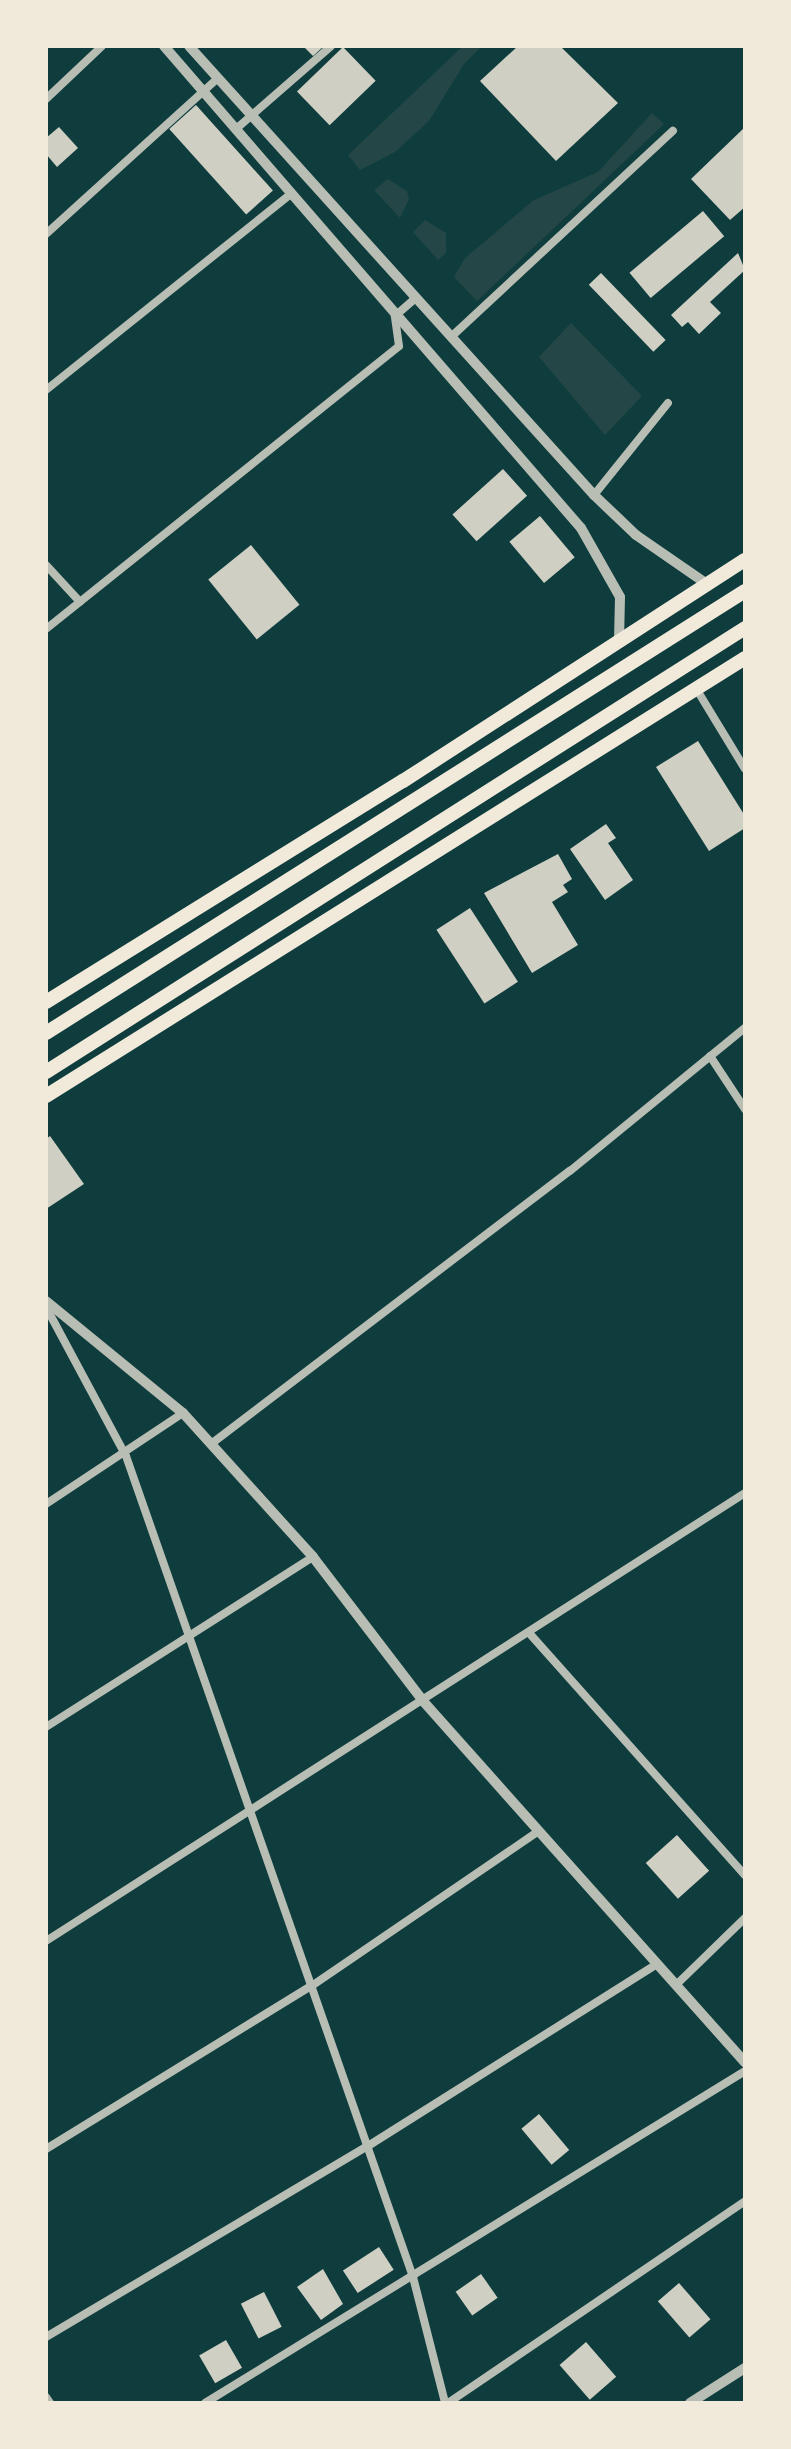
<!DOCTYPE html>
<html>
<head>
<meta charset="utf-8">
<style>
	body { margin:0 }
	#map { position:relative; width:791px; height:2449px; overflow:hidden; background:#0f3d3e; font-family:"Space Grotesk",sans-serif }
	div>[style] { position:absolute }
	.green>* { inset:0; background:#244646 }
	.building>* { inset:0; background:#cfcfc3; transform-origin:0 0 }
	.minor>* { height:8px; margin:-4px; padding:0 4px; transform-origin:4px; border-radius:4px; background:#b8beb3 }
	.tertiary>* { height:10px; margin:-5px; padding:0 5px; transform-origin:5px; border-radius:5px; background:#b8beb3 }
	.trunk>* { height:14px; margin:-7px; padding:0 7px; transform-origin:7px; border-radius:7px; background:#f1e9da }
	span { translate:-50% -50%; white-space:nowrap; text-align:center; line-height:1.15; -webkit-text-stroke:8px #f1e9da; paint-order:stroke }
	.frame { position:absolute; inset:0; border:48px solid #f1e9da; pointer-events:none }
</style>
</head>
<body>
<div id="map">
	<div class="green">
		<i style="clip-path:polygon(463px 46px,482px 46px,464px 64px,429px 121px,395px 152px,360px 170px,348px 155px)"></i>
		<i style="clip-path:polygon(652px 113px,664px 124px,477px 301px,454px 277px,465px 258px,534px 200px,598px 172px)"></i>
		<i style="clip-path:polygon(388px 179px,407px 191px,409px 199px,400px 218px,374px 190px)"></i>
		<i style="clip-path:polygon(425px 220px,446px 233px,446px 253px,438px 260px,413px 232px)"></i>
		<i style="clip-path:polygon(571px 323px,642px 396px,605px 435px,539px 357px)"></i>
	</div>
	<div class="building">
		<i style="clip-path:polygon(303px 46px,324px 46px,313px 56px)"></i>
		<i style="clip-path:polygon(518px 46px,560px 46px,618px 103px,556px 161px,480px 81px)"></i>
		<i style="left:343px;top:47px;width:47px;height:64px;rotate:46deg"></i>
		<i style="left:196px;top:105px;width:115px;height:36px;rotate:48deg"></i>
		<i style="clip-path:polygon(59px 127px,78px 148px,57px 167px,46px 154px,46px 138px)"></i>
		<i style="clip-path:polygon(745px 127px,745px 207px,730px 220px,691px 179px)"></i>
		<i style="left:703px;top:211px;width:33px;height:96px;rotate:50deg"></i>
		<i style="clip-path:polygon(738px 253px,745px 270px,710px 302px,721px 313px,699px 334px,688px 322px,682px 327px,671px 315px)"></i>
		<i style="left:601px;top:273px;width:93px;height:17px;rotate:46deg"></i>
		<i style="left:503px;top:469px;width:36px;height:68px;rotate:48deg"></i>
		<i style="left:540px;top:516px;width:54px;height:40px;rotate:50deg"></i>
		<i style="left:251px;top:545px;width:77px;height:55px;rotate:51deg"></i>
		<i style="clip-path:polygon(698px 741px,745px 816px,745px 828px,709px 851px,656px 767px)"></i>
		<i style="clip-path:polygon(606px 824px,616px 838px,608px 843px,633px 880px,605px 900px,570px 849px)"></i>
		<i style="clip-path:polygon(558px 854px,572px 879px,563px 885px,568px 892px,552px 902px,578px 945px,532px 973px,484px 893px)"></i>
		<i style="left:470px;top:908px;width:88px;height:40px;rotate:57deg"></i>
		<i style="clip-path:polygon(50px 1136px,84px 1184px,46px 1209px,46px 1139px)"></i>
		<i style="left:677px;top:1835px;width:48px;height:42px;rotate:48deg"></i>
		<i style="left:539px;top:2114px;width:47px;height:23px;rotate:50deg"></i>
		<i style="left:379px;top:2247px;width:27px;height:43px;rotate:57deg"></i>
		<i style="clip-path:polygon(323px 2269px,343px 2304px,321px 2320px,297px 2287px)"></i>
		<i style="left:481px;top:2274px;width:29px;height:31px;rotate:55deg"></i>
		<i style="left:679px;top:2283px;width:48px;height:28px;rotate:49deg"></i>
		<i style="left:264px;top:2292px;width:39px;height:26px;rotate:63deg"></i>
		<i style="left:226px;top:2340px;width:32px;height:31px;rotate:60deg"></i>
		<i style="left:586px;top:2342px;width:46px;height:35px;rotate:49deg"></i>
	</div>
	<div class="minor">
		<i style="left:46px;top:99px;width:77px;rotate:-43.4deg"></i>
		<i style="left:236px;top:129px;width:126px;rotate:-41.1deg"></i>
		<i style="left:46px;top:234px;width:232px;rotate:-42.2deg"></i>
		<i style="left:451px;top:337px;width:303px;rotate:-42.9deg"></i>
		<i style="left:46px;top:390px;width:315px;rotate:-38.7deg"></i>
		<i style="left:594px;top:495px;width:118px;rotate:-51.2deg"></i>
		<i style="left:46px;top:565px;width:50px;rotate:47.4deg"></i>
		<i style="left:46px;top:629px;width:452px;rotate:-38.7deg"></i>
		<i style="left:399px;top:346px;width:30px;rotate:-98deg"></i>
		<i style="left:395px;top:316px;width:28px;rotate:-41deg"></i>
		<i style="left:697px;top:690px;width:92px;rotate:58.7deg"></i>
		<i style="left:710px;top:1056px;width:64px;rotate:56.6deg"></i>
		<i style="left:46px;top:1307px;width:169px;rotate:61.8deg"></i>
		<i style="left:126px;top:1456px;width:870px;rotate:70.73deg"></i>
		<i style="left:413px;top:2277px;width:130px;rotate:75.7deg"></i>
		<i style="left:211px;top:1444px;width:451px;rotate:-37.3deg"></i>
		<i style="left:570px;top:1171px;width:226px;rotate:-39.3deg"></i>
		<i style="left:46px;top:1504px;width:164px;rotate:-33.6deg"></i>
		<i style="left:530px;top:1634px;width:323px;rotate:48.3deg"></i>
		<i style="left:46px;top:1727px;width:317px;rotate:-32.5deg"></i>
		<i style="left:46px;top:1941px;width:830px;rotate:-32.66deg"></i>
		<i style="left:676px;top:1985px;width:96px;rotate:-44.2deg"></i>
		<i style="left:46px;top:2149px;width:313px;rotate:-31.6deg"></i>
		<i style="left:313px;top:1985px;width:273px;rotate:-34.3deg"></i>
		<i style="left:46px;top:2337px;width:374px;rotate:-30.7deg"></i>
		<i style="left:368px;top:2146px;width:342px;rotate:-32.2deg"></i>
		<i style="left:46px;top:2397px;width:7px;rotate:56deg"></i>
		<i style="left:205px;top:2403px;width:634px;rotate:-31.58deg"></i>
		<i style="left:448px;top:2403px;width:359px;rotate:-34.2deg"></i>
	</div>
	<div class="tertiary">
		<i style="left:164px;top:46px;width:637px;rotate:49.14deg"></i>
		<i style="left:581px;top:528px;width:79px;rotate:60.5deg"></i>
		<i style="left:620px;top:597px;width:44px;rotate:91.3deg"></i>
		<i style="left:189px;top:46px;width:605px;rotate:47.95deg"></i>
		<i style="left:594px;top:495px;width:58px;rotate:43.6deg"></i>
		<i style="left:636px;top:535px;width:86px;rotate:34.6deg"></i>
		<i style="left:46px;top:1301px;width:177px;rotate:39.3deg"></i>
		<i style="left:183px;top:1413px;width:194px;rotate:47.9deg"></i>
		<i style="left:313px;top:1557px;width:181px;rotate:52.6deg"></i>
		<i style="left:423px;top:1701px;width:484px;rotate:48.3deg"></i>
		<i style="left:690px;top:2403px;width:65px;rotate:-32.5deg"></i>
	</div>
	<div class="trunk">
		<i style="left:46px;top:1002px;width:420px;rotate:-31.8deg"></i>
		<i style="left:403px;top:781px;width:407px;rotate:-32.9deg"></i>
		<i style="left:46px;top:1033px;width:827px;rotate:-32.31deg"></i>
		<i style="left:46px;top:1072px;width:828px;rotate:-32.42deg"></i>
		<i style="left:46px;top:1096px;width:825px;rotate:-32.07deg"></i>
	</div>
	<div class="frame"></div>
</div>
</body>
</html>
